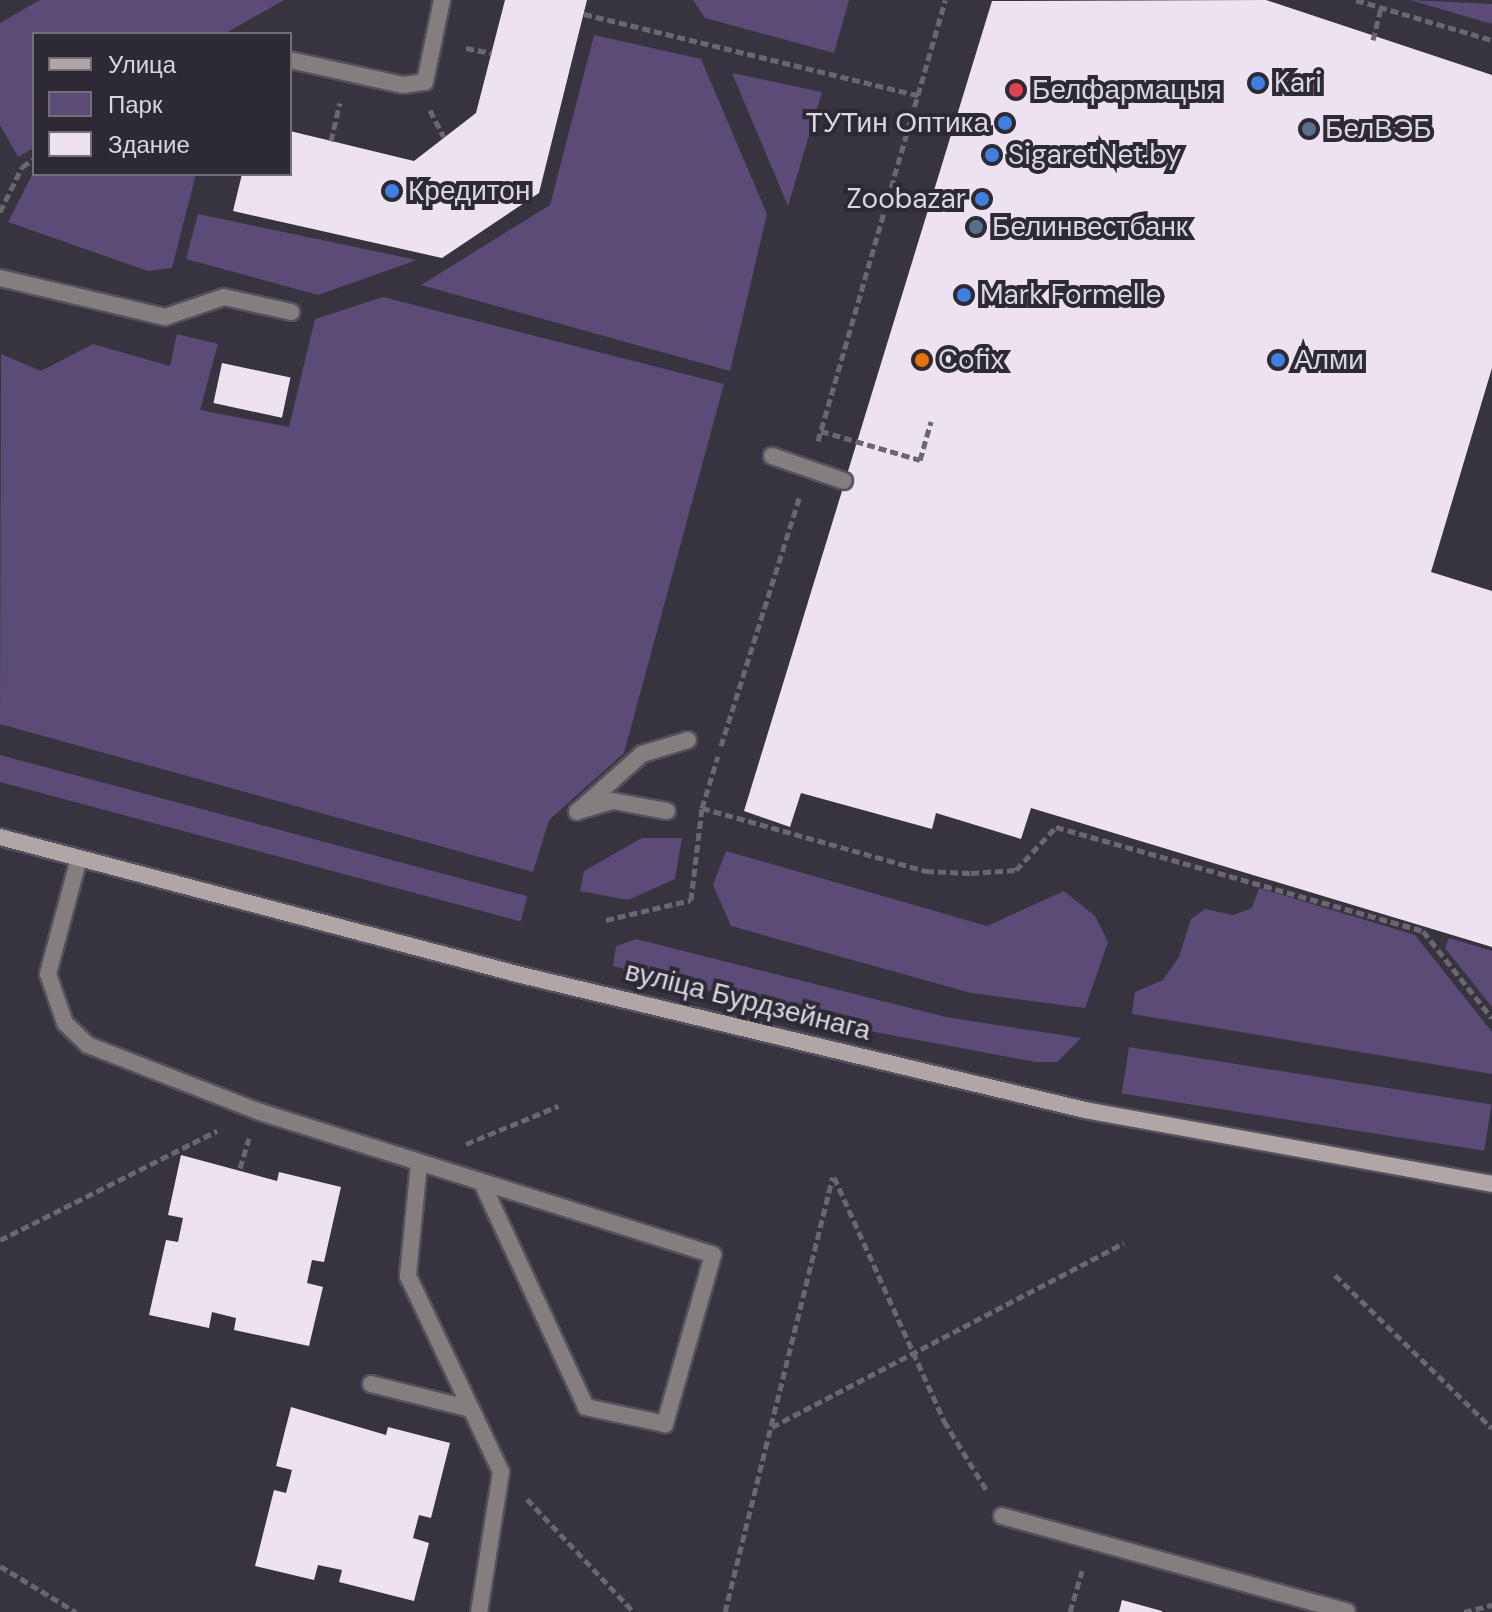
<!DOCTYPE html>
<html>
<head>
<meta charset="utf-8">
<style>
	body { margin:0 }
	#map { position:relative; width:1492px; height:1612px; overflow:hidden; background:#37343f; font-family:"DM Sans",sans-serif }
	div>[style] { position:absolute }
	.green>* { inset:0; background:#5a4b77; transform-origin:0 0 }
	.building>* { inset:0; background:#ede3ee; transform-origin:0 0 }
	.path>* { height:5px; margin-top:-2.5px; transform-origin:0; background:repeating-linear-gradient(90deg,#6a6771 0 8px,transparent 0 12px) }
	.roads { filter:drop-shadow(2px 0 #54515c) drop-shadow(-2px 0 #54515c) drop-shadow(0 2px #54515c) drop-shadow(0 -2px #54515c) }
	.lane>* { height:16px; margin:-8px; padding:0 8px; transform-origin:8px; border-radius:8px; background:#857e7e }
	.secondary>* { height:16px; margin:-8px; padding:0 8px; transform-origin:8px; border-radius:8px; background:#b1a6a6 }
	.dots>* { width:22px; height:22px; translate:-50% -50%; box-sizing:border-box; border:4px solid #2d2a35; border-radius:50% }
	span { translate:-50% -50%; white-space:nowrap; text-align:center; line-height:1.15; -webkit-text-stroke:8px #2d2a35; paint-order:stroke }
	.poi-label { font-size:28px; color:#d9d7de }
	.left { translate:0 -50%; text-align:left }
	.right { translate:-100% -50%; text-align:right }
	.street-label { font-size:28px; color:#d9d7de }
	.legend { position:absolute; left:32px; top:32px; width:260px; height:144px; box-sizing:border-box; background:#2d2a35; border:2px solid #726f79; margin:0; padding:10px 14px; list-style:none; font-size:24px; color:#d9d7de }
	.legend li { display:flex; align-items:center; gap:16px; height:40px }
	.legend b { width:40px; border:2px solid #726f79 }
</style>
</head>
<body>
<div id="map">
	<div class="green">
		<i style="clip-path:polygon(40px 0,284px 0,224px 34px,34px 34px,34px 148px,18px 157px,0 125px,0 23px)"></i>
		<i style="clip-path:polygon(693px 0,849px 0,834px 53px,705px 18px)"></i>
		<i style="clip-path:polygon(1410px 0,1492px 4px,1492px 24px)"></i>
		<i style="clip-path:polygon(594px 35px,701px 59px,767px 214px,730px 371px,421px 285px,550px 205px)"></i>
		<i style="clip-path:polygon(732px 73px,822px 92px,788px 206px)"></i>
		<i style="clip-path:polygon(34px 171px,196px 174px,172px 268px,148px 271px,8px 222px)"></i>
		<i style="clip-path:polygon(198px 214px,417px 260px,318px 295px,186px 259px)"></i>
		<i style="clip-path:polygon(383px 297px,724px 384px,624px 753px,549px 820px,533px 872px,0 724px,1px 354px,41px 371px,93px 344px,170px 366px,177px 334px,218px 344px,200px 410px,289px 427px,315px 319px)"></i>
		<i style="left:0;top:755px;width:546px;height:26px;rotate:15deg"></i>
		<i style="clip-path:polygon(642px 838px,682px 838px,675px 879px,628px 900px,580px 891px,584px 871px)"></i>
		<i style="clip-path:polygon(726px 851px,987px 926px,1064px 891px,1095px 916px,1108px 942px,1085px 1008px,971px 993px,731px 926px,713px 885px)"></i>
		<i style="clip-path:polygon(1259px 888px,1415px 935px,1492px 1032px,1492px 1074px,1132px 1014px,1135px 992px,1163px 980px,1179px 957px,1191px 919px,1205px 909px,1233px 915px,1252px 908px)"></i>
		<i style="clip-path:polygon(1449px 938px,1492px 951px,1492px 1007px,1445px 948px)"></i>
		<i style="clip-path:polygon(636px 939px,946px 1017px,1081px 1038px,1057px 1062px,1036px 1062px,859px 1029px,613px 966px,616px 946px)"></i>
		<i style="left:1129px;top:1047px;width:367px;height:47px;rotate:9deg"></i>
	</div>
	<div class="building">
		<i style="clip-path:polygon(505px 0,587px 0,539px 193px,442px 258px,233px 211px,242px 174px,290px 174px,290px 131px,414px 161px,476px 113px)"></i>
		<i style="clip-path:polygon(1266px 0,1492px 75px,1492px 368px,1431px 572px,1492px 591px,1492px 947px,1031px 808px,1021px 839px,936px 813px,932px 829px,801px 793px,790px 827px,744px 811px,992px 1px)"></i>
		<i style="left:222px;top:363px;width:70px;height:41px;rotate:12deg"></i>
		<i style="clip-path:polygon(181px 1155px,277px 1181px,279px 1172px,341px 1187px,324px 1262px,312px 1260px,307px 1283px,323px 1287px,309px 1346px,234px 1330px,236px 1318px,212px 1312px,209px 1328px,149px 1315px,166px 1240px,178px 1242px,183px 1218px,168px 1215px)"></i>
		<i style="clip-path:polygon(291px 1407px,386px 1435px,388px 1427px,450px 1443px,431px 1518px,419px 1515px,413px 1538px,429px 1543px,414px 1601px,339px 1582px,342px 1570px,318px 1565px,314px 1580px,255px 1566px,274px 1490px,286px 1493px,292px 1470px,276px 1466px)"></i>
		<i style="clip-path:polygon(1122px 1600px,1162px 1611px,1162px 1612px,1119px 1612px)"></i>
	</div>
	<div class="path">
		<i style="left:1356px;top:0;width:142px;rotate:16.4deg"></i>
		<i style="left:584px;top:14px;width:346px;rotate:13.7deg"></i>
		<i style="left:1373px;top:40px;width:34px;rotate:-76deg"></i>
		<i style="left:466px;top:48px;width:26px;rotate:11deg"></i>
		<i style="left:430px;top:110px;width:30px;rotate:63deg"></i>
		<i style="left:331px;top:141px;width:39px;rotate:-77deg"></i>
		<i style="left:0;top:212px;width:50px;rotate:-63.9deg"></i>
		<i style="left:22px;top:167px;width:14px;rotate:-34deg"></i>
		<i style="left:821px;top:431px;width:103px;rotate:16.3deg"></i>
		<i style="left:920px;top:460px;width:40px;rotate:-74deg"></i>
		<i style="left:818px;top:441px;width:459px;rotate:-73.9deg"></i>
		<i style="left:721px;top:746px;width:262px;rotate:-72.5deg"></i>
		<i style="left:702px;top:808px;width:233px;rotate:15.7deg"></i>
		<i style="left:926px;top:871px;width:45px;rotate:2.5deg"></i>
		<i style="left:971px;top:873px;width:45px;rotate:-3.8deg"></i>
		<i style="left:1016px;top:870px;width:59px;rotate:-47.1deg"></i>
		<i style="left:1056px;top:827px;width:381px;rotate:15.8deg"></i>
		<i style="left:1423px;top:931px;width:111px;rotate:51.6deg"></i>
		<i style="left:606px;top:920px;width:87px;rotate:-13.2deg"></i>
		<i style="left:691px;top:900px;width:93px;rotate:-83.2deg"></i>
		<i style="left:702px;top:808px;width:54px;rotate:-72.9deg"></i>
		<i style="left:466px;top:1144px;width:100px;rotate:-22.4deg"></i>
		<i style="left:240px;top:1168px;width:31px;rotate:-73deg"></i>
		<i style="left:834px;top:1177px;width:268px;rotate:65.7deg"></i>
		<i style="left:944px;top:1421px;width:82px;rotate:58.4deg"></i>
		<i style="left:0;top:1240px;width:243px;rotate:-26.7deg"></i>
		<i style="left:1335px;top:1275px;width:219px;rotate:44.3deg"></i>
		<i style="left:772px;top:1427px;width:397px;rotate:-27.6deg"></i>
		<i style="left:527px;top:1499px;width:156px;rotate:46.6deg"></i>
		<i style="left:0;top:1566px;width:89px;rotate:31.2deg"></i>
		<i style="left:725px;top:1612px;width:448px;rotate:-76.1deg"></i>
		<i style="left:1070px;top:1612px;width:43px;rotate:-73.7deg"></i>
		<i style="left:1464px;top:1612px;width:29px;rotate:-14deg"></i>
	</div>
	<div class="roads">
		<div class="lane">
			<i style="left:290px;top:60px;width:116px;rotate:12.5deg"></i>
			<i style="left:403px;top:85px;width:22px;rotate:-8deg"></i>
			<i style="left:425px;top:82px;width:84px;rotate:-78.3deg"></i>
			<i style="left:0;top:278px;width:170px;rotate:13.3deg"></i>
			<i style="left:165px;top:317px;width:62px;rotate:-18.7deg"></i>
			<i style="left:224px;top:297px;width:69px;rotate:12.6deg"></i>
			<i style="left:772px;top:456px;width:76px;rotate:19.1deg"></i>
			<i style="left:578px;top:811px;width:36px;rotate:-16deg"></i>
			<i style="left:613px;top:801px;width:55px;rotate:10.5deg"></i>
			<i style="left:577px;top:812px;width:87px;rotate:-41.7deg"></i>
			<i style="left:642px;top:754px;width:48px;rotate:-16.9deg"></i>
			<i style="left:79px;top:858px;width:120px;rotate:105deg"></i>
			<i style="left:48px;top:974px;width:52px;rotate:70.9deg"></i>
			<i style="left:65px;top:1023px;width:32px;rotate:44deg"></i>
			<i style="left:88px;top:1045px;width:181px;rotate:21.3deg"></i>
			<i style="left:257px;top:1111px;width:478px;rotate:17.5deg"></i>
			<i style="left:713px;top:1255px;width:176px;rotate:105.9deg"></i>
			<i style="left:665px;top:1424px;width:81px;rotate:-167.9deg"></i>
			<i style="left:586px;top:1407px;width:247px;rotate:-114.9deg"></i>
			<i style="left:419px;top:1163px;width:114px;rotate:95.6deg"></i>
			<i style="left:408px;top:1276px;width:217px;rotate:64.6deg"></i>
			<i style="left:501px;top:1472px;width:142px;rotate:98.9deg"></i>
			<i style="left:371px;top:1384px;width:103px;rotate:14deg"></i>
			<i style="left:1002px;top:1516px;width:358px;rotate:15.5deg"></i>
		</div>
		<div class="secondary">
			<i style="left:0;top:837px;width:539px;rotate:14.84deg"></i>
			<i style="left:521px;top:975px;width:580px;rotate:13.46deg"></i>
			<i style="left:1085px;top:1110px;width:414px;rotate:10.3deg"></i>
		</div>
	</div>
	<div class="dots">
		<i style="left:1258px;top:83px;background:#3f7fe0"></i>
		<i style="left:1016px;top:90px;background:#e0444e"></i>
		<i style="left:1005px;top:123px;background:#3f7fe0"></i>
		<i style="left:1309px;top:129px;background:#5c6f8a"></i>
		<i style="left:992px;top:155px;background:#3f7fe0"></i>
		<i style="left:392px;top:191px;background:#3f7fe0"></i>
		<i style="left:982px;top:199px;background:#3f7fe0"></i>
		<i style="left:976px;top:227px;background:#5c6f8a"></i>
		<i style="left:964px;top:295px;background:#3f7fe0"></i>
		<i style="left:922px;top:360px;background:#e8710a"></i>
		<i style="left:1278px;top:360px;background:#3f7fe0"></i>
	</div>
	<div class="poi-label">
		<span class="left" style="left:1274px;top:83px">Kari</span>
		<span class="left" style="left:1032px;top:90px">Белфармацыя</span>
		<span class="right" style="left:989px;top:123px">ТУТин Оптика</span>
		<span class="left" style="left:1325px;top:129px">БелВЭБ</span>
		<span class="left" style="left:1008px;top:155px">SigaretNet.by</span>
		<span class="left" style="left:408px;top:191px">Кредитон</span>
		<span class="right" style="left:966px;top:199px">Zoobazar</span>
		<span class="left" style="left:992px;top:227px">Белинвестбанк</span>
		<span class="left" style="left:980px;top:295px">Mark Formelle</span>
		<span class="left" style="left:938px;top:360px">Cofix</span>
		<span class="left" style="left:1294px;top:360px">Алми</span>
	</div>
	<div class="street-label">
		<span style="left:748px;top:1001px;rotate:14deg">вуліца Бурдзейнага</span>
	</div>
	<ul class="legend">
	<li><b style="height:10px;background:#b1a6a6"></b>Улица</li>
	<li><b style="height:22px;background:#5a4b77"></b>Парк</li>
	<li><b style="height:22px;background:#ede3ee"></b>Здание</li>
	</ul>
</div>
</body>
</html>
